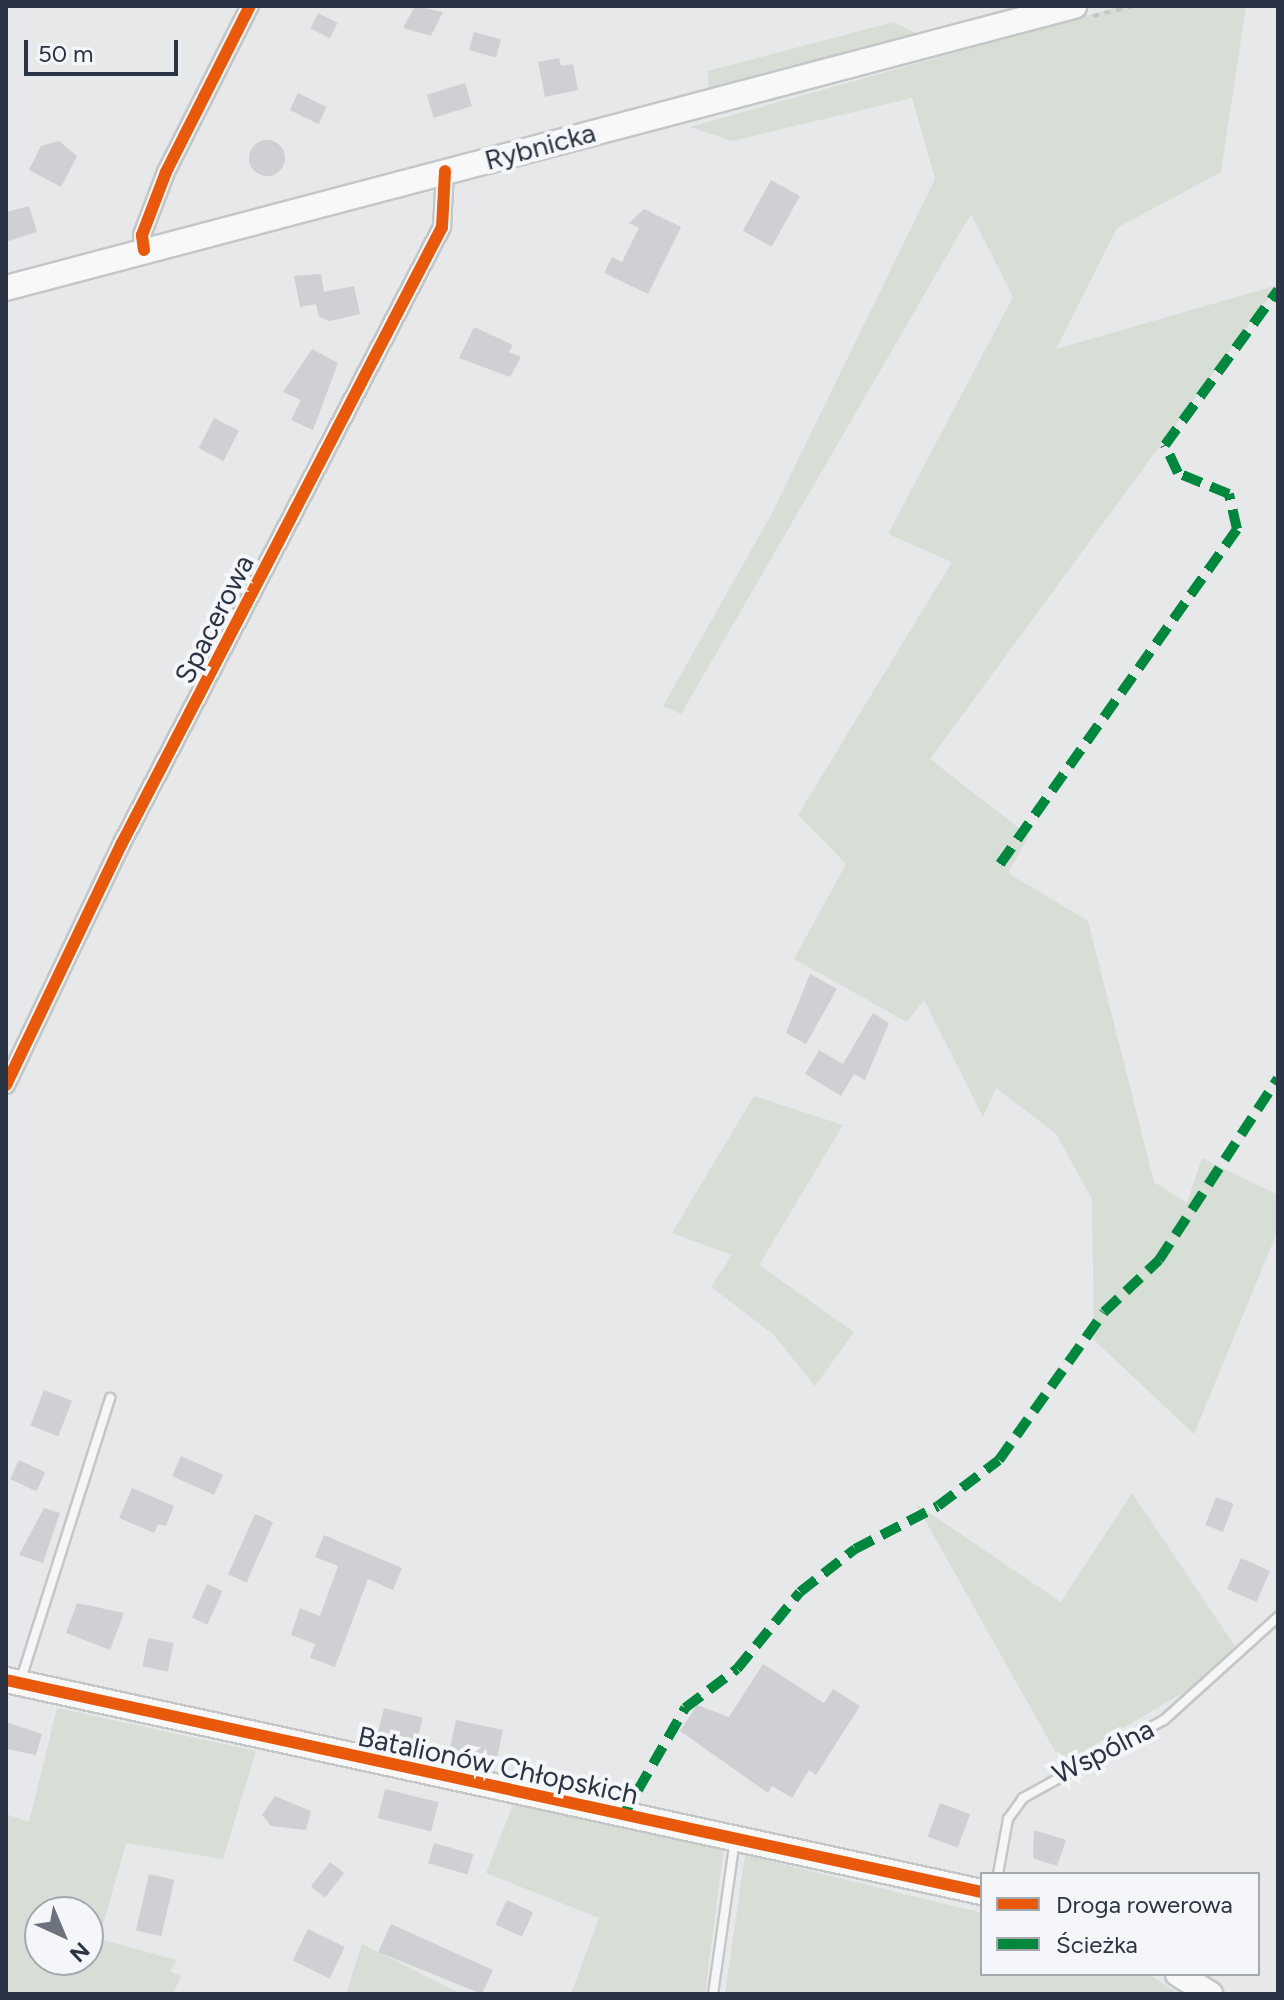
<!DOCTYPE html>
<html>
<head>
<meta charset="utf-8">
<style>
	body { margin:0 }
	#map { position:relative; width:1284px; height:2000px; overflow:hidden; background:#e6e8ea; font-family:Figtree,sans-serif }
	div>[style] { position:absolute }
	.green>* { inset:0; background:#d6ded6 }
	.building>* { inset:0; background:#ced0d3; transform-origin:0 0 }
	.round { border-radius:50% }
	.path>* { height:4px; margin-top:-2px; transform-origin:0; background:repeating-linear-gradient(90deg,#c5c6ca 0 6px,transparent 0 12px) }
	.roads { filter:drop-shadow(2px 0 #c4c6c8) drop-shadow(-2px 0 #c4c6c8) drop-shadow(0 2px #c4c6c8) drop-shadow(0 -2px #c4c6c8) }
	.lane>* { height:8px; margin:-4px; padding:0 4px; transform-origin:4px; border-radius:4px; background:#f5f6f7 }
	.street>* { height:16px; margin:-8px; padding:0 8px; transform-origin:8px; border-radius:8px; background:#f5f6f7 }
	.secondary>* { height:24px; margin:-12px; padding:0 12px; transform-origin:12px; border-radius:12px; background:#f8f8f8 }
	.quiet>* { height:10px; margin-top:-5px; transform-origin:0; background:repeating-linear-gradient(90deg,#00873e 0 20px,transparent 0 30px) }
	.cycleway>* { height:12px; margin:-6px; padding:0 6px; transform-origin:6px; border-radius:6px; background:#e8590c }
	span { translate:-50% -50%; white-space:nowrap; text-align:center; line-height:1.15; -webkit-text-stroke:8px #f4f6f9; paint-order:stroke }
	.street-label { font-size:28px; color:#2b3445 }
	.frame { position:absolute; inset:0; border:8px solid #2b3445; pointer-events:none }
	.legend { position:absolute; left:980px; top:1872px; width:280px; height:104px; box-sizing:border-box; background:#f4f6f9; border:2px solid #a4a8b1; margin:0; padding:10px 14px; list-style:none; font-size:24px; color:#2b3445 }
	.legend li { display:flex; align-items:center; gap:16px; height:40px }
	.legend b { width:40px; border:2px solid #a4a8b1 }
	.north { position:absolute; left:24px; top:1896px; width:80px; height:80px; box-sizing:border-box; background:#f4f6f9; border:2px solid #a4a8b1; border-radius:50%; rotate:136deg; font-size:22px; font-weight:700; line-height:32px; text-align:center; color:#2b3445 }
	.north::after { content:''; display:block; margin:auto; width:28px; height:36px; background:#6c737f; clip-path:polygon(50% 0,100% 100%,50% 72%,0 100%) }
	.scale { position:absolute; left:24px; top:40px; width:154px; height:36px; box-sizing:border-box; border:4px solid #2b3445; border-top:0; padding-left:10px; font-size:24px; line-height:28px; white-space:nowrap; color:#2b3445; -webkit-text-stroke:6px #f4f6f9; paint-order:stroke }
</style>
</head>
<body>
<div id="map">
	<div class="green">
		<i style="clip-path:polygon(1121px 6px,1246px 6px,1221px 172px,1117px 228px,1056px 349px,1278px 285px,930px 759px,1029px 836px,1008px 873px,1088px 921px,1154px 1182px,1187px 1203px,1202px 1158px,1278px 1195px,1278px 1230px,1194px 1434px,1094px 1340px,1092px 1199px,1056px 1134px,996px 1088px,983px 1117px,924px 1000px,907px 1022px,794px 959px,846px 864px,798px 815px,952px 562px,888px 534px,1013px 297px,971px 214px,681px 714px,663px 706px,771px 515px,935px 179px,912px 98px,732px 141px,690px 127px)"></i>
		<i style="clip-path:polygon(894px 22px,918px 34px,709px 91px,708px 71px)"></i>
		<i style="clip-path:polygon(754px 1096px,843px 1125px,759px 1265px,854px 1332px,815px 1386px,773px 1334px,711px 1287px,732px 1255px,672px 1233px)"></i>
		<i style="clip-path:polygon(1132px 1493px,1235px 1646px,1186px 1691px,1072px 1758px,1056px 1753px,916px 1504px,1061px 1602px)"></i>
		<i style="clip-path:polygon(evenodd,57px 1708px,256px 1751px,223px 1859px,126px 1843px,99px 1939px,177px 1960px,170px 1971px,181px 1976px,173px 1994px,6px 1994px,6px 1814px,29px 1822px,57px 1708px,88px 1912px,88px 1960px,40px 1960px,40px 1912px,88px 1912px)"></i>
		<i style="clip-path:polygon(513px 1805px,724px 1847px,705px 1994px,571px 1994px,599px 1918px,486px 1873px)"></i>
		<i style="clip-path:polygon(745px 1855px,982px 1913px,982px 1974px,1148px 1974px,1179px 1994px,725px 1994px)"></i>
		<i style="clip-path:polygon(362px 1944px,461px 1994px,346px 1994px)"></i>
	</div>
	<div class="building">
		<i style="clip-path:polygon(415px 6px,443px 12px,431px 36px,403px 28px)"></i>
		<i style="left:318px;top:13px;width:22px;height:17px;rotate:27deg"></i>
		<i style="left:474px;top:32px;width:28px;height:19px;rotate:15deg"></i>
		<i style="clip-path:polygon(559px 58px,561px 66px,573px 64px,578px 90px,545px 97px,538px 62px)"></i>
		<i style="left:465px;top:83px;width:24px;height:40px;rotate:73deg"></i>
		<i style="left:298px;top:93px;width:32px;height:19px;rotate:26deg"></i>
		<i class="round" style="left:249px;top:140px;width:36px;height:36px"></i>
		<i style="clip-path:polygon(59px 141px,77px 156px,61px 187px,29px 170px,41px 146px)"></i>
		<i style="left:771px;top:180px;width:33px;height:58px;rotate:29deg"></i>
		<i style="clip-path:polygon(29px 206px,37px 232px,6px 242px,6px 212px)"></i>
		<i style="clip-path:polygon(644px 209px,681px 227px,648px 294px,604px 273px,612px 257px,622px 262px,639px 228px,629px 223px)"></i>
		<i style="clip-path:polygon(321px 274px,324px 292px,354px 286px,360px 314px,330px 321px,319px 317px,316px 304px,300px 307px,294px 276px)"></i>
		<i style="clip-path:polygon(474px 327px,513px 345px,509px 352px,521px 357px,510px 377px,459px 358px)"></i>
		<i style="clip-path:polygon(312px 349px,338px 363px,313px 430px,291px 420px,301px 400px,283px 392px)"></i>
		<i style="left:214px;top:418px;width:28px;height:34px;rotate:27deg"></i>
		<i style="clip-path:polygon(810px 974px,837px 989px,806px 1044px,786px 1033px)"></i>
		<i style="clip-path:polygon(873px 1013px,889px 1023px,865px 1080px,854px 1074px,841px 1096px,805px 1074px,819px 1050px,843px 1064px)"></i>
		<i style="left:44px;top:1390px;width:30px;height:38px;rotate:21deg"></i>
		<i style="left:181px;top:1456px;width:46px;height:22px;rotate:24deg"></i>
		<i style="left:19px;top:1460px;width:29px;height:21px;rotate:25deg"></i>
		<i style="clip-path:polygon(132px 1488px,174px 1506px,166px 1526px,158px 1524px,154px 1533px,119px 1518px)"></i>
		<i style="left:1216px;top:1497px;width:19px;height:30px;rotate:21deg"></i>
		<i style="clip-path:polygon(44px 1508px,60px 1513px,43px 1563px,19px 1555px)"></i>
		<i style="left:255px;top:1514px;width:20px;height:66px;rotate:24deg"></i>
		<i style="clip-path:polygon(324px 1535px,402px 1568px,393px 1590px,368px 1579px,335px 1667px,310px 1658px,315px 1644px,291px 1635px,300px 1608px,320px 1616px,338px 1566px,315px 1557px)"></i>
		<i style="left:1241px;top:1558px;width:32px;height:34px;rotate:24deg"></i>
		<i style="left:207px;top:1584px;width:17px;height:37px;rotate:24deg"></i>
		<i style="clip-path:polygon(77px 1603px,124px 1613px,110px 1650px,66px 1633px)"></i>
		<i style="left:148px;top:1638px;width:26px;height:29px;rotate:11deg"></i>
		<i style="clip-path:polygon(763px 1664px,824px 1703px,833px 1689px,860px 1706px,816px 1775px,809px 1770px,792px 1798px,772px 1786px,768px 1793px,680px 1731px,697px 1705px,729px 1717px)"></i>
		<i style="left:384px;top:1708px;width:40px;height:30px;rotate:14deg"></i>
		<i style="left:456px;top:1720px;width:48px;height:30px;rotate:12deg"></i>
		<i style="clip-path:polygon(6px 1722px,42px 1734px,36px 1755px,6px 1749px)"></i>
		<i style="left:385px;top:1789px;width:55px;height:30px;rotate:14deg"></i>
		<i style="clip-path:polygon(275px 1796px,311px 1811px,306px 1830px,271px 1826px,262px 1815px)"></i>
		<i style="left:940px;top:1803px;width:32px;height:36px;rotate:20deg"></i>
		<i style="clip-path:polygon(1034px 1830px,1066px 1840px,1057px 1866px,1033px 1858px)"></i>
		<i style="left:434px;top:1843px;width:41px;height:21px;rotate:16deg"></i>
		<i style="left:330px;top:1862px;width:18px;height:31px;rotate:38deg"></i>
		<i style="left:149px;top:1874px;width:26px;height:58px;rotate:13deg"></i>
		<i style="left:507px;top:1900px;width:29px;height:27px;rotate:25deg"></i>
		<i style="clip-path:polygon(391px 1924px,493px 1970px,482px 1994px,378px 1952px)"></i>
		<i style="left:308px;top:1929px;width:41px;height:35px;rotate:26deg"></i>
	</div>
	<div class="path">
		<i style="left:1093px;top:16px;width:41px;rotate:-14deg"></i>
	</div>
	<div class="roads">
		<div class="lane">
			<i style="left:21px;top:1679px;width:295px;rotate:-72.4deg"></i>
			<i style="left:998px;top:1874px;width:56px;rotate:-79.7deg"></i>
			<i style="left:1008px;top:1819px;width:26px;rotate:-54deg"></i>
			<i style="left:1023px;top:1798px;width:161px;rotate:-29deg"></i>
			<i style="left:1164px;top:1720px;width:154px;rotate:-42.1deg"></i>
			<i style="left:713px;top:1994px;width:157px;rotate:-81.9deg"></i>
		</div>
		<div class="street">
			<i style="left:144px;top:250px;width:15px;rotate:-98deg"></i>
			<i style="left:142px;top:235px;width:67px;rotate:-69.1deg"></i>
			<i style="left:166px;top:172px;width:186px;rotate:-63.2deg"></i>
			<i style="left:6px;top:1085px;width:266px;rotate:-64.4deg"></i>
			<i style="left:121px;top:845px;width:696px;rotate:-62.55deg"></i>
			<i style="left:442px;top:227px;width:56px;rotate:-86.9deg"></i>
		</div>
		<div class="secondary">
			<i style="left:6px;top:288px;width:1105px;rotate:-14.79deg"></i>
			<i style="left:6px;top:1680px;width:999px;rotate:12.26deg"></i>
			<i style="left:1178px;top:1974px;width:38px;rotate:32deg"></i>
		</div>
	</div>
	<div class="quiet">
		<i style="left:1000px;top:864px;width:410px;rotate:-54.7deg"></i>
		<i style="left:1237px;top:529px;width:36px;rotate:-103deg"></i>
		<i style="left:1229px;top:494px;width:55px;rotate:-157.6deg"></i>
		<i style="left:1178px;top:473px;width:31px;rotate:-115deg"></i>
		<i style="left:1165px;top:445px;width:192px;rotate:-53.9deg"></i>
		<i style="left:623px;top:1816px;width:125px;rotate:-60.1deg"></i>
		<i style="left:685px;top:1708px;width:65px;rotate:-36.9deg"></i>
		<i style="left:737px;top:1669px;width:99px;rotate:-50.7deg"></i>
		<i style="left:800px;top:1592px;width:70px;rotate:-38deg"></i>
		<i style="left:855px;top:1549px;width:93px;rotate:-27.4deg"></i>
		<i style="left:938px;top:1506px;width:76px;rotate:-37deg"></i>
		<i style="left:999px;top:1460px;width:181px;rotate:-54.6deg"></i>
		<i style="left:1104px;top:1312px;width:76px;rotate:-43.4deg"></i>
		<i style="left:1159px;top:1260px;width:217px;rotate:-56.8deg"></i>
	</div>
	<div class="cycleway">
		<i style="left:144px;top:250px;width:15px;rotate:-98deg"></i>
		<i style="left:142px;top:235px;width:67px;rotate:-69.1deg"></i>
		<i style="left:166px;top:172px;width:186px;rotate:-63.2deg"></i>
		<i style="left:6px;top:1085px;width:266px;rotate:-64.4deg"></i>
		<i style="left:121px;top:845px;width:696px;rotate:-62.55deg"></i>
		<i style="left:442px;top:227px;width:56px;rotate:-86.9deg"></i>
		<i style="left:6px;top:1680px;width:999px;rotate:12.26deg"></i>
	</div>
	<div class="street-label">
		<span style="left:540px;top:146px;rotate:-15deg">Rybnicka</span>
		<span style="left:214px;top:619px;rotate:-63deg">Spacerowa</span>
		<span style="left:1103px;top:1751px;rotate:-27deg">Wspólna</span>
		<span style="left:498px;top:1765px;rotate:12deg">Batalionów Chłopskich</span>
	</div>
	<div class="frame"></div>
	<ul class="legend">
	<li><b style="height:10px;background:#e8590c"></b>Droga rowerowa</li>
	<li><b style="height:10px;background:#00873e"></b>Ścieżka</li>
	</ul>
	<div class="north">N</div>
	<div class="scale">50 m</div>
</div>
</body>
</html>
